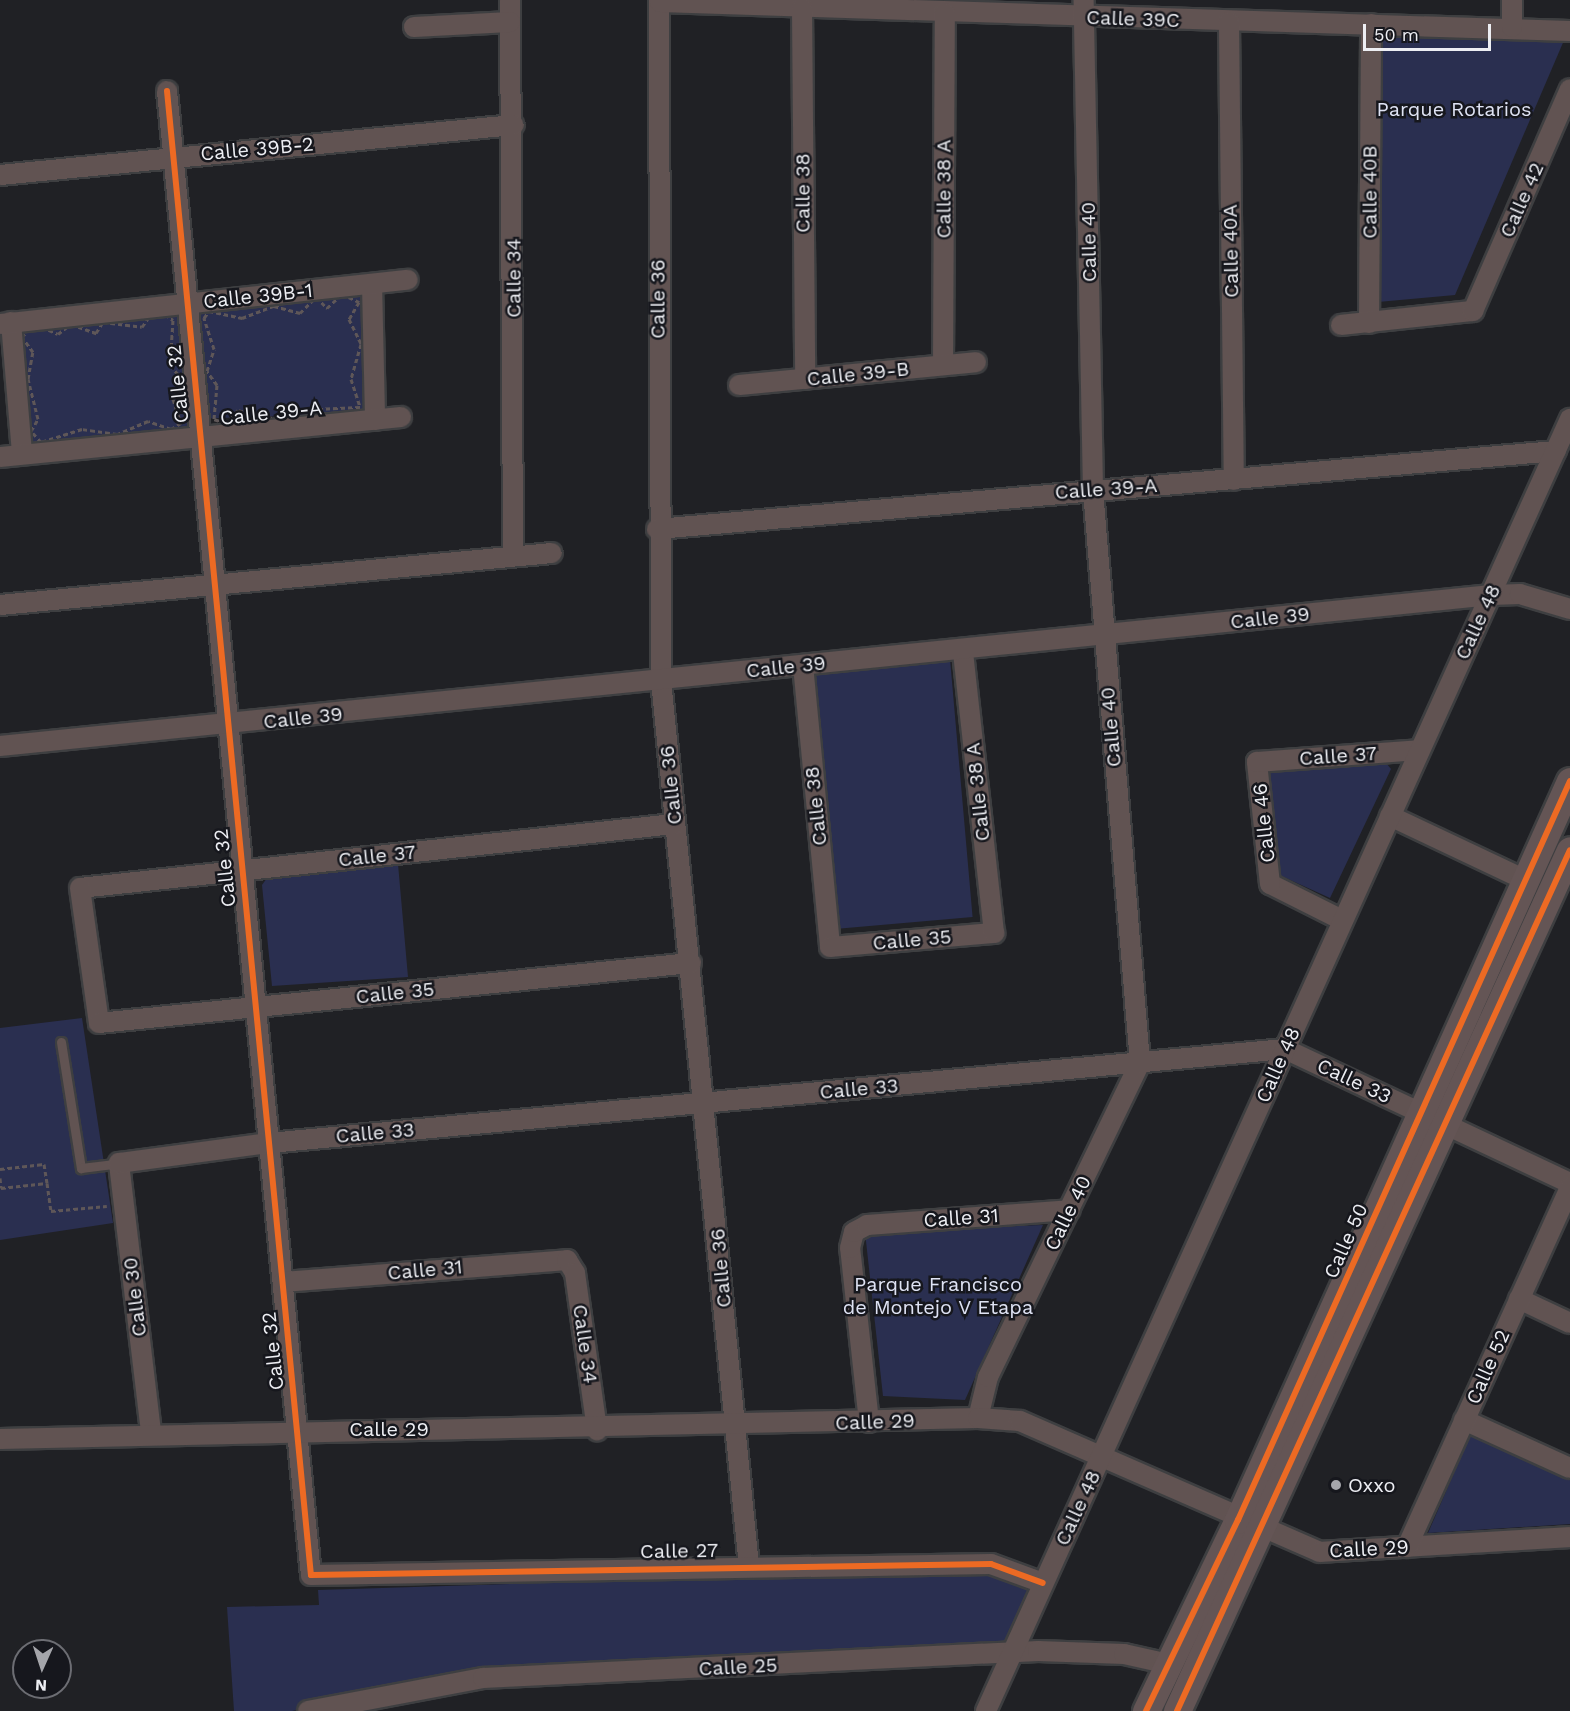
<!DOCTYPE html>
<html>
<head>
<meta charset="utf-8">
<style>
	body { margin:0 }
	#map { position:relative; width:1570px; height:1711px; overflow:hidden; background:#202125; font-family:"Work Sans",sans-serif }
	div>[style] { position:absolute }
	.green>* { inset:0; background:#2a2f50; transform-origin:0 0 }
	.path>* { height:3px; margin-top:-1.5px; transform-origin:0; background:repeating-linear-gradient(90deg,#5f5758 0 4.5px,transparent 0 7.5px) }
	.roads { filter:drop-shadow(2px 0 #3e3f41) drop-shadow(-2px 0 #3e3f41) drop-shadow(0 2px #3e3f41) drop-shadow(0 -2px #3e3f41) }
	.service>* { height:9px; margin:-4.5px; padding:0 4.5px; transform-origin:4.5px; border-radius:4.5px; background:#615352 }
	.minor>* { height:20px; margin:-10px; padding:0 10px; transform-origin:10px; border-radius:10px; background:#615352 }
	.secondary>* { height:27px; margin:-13.5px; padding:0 13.5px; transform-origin:13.5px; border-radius:13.5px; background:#645555 }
	.cycleway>* { height:6px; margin:-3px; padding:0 3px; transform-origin:3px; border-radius:3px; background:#ed6a23 }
	.dots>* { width:16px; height:16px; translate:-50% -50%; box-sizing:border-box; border:3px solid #16171d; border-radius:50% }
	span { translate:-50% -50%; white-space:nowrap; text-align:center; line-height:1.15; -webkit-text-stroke:5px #16171d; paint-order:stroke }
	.street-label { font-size:20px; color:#edeef3 }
	.park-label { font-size:20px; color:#dfe3f4 }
	.poi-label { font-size:20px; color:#edeef3 }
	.left { translate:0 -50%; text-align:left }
	.north { position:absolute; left:12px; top:1639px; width:60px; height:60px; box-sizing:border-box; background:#16171d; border:2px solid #6c6d73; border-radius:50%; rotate:183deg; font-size:16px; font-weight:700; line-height:24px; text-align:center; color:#edeef3 }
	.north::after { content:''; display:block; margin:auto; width:21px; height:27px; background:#a5a6ab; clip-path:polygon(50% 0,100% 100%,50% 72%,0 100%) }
	.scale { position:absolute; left:1363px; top:24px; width:128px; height:27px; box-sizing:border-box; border:3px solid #edeef3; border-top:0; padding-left:8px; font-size:18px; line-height:21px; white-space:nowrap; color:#edeef3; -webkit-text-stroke:4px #16171d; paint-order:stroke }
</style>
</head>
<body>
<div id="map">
	<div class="green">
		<i style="clip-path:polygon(1379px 32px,1565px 38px,1455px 295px,1378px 302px)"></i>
		<i style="left:363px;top:292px;width:121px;height:166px;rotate:88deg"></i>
		<i style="left:179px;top:309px;width:123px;height:162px;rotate:85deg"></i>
		<i style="left:950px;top:659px;width:259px;height:141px;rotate:85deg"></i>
		<i style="clip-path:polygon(1382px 758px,1391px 769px,1330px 898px,1277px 874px,1266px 768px)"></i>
		<i style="clip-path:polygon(398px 864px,408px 977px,272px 986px,262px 885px,267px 878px)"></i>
		<i style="clip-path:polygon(82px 1018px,113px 1223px,0 1240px,0 1028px)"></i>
		<i style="clip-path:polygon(1043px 1225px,965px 1400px,883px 1396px,865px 1232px)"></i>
		<i style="clip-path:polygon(1473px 1429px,1570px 1475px,1570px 1524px,1428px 1533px)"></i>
		<i style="clip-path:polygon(987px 1569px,1039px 1582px,1010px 1653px,480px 1674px,292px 1711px,234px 1711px,227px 1607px,319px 1605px,318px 1590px)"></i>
	</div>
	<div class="path">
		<i style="left:342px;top:294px;width:19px;rotate:25deg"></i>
		<i style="left:359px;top:302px;width:20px;rotate:120deg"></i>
		<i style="left:349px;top:319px;width:28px;rotate:64deg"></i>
		<i style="left:361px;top:344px;width:36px;rotate:106deg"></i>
		<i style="left:351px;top:379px;width:29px;rotate:72deg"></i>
		<i style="left:360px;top:407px;width:67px;rotate:177.4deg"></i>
		<i style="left:293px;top:410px;width:22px;rotate:159deg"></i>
		<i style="left:272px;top:418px;width:35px;rotate:-167deg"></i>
		<i style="left:238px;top:410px;width:18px;rotate:133deg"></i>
		<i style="left:226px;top:423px;width:13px;rotate:-162deg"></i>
		<i style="left:214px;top:419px;width:34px;rotate:-85deg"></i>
		<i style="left:217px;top:385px;width:17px;rotate:-126deg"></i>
		<i style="left:207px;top:371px;width:23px;rotate:-72deg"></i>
		<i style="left:214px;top:349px;width:33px;rotate:-108deg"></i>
		<i style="left:204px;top:318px;width:9px;rotate:-54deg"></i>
		<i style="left:209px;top:311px;width:34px;rotate:12deg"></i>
		<i style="left:242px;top:318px;width:34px;rotate:-21deg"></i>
		<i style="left:274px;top:306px;width:27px;rotate:15deg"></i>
		<i style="left:300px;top:313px;width:23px;rotate:-45deg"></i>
		<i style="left:316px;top:297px;width:16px;rotate:45deg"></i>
		<i style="left:327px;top:308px;width:21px;rotate:-43deg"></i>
		<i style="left:165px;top:314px;width:10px;rotate:37deg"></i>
		<i style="left:173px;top:320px;width:45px;rotate:93.8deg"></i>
		<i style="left:170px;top:365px;width:18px;rotate:49deg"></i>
		<i style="left:182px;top:379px;width:22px;rotate:114deg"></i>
		<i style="left:173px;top:399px;width:25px;rotate:72deg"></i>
		<i style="left:181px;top:423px;width:12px;rotate:149deg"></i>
		<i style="left:171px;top:429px;width:24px;rotate:-161deg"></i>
		<i style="left:148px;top:421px;width:34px;rotate:157deg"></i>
		<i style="left:117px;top:434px;width:35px;rotate:-172deg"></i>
		<i style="left:82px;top:429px;width:43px;rotate:162.4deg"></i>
		<i style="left:41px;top:442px;width:15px;rotate:-132deg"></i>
		<i style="left:31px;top:431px;width:14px;rotate:-60deg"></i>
		<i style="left:38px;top:419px;width:41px;rotate:-104deg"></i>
		<i style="left:28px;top:379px;width:27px;rotate:-80deg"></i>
		<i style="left:33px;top:352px;width:19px;rotate:-126deg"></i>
		<i style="left:22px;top:337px;width:11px;rotate:-49deg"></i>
		<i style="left:29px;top:329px;width:13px;rotate:-9deg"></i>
		<i style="left:42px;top:327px;width:17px;rotate:24deg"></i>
		<i style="left:58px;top:334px;width:16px;rotate:-38deg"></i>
		<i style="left:71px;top:324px;width:27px;rotate:20deg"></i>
		<i style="left:96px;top:333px;width:13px;rotate:-58deg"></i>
		<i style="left:103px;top:322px;width:39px;rotate:7deg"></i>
		<i style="left:142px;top:327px;width:12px;rotate:-55deg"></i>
		<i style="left:149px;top:317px;width:16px;rotate:-11deg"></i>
		<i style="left:0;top:1169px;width:44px;rotate:-6.5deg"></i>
		<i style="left:44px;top:1164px;width:19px;rotate:81deg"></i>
		<i style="left:0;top:1178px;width:10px;rotate:84deg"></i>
		<i style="left:1px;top:1188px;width:46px;rotate:-6.2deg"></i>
		<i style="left:47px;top:1183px;width:28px;rotate:82deg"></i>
		<i style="left:51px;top:1211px;width:56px;rotate:-5.1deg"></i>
	</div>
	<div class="roads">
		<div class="service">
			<i style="left:61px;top:1042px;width:128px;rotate:81deg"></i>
			<i style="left:81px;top:1168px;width:38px;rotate:-7deg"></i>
		</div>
		<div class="minor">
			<i style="left:510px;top:0;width:556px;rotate:89.69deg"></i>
			<i style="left:659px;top:0;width:680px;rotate:89.83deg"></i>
			<i style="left:661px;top:680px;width:890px;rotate:84.33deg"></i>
			<i style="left:660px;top:2px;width:910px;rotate:1.83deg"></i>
			<i style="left:802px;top:8px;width:371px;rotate:89.5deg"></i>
			<i style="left:1229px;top:22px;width:458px;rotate:89.4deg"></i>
			<i style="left:414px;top:27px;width:96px;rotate:-3deg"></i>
			<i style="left:1512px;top:27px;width:27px;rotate:-90deg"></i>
			<i style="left:167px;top:91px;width:1491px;rotate:84.46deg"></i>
			<i style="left:311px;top:1575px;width:680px;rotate:-0.93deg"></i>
			<i style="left:991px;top:1564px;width:55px;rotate:20.1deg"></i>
			<i style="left:0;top:175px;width:516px;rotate:-5.56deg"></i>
			<i style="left:372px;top:284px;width:136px;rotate:88.7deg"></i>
			<i style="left:11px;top:322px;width:132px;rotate:85.2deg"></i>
			<i style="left:1369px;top:323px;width:299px;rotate:-89.6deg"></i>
			<i style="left:0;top:324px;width:410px;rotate:-6.2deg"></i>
			<i style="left:1341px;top:325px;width:133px;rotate:-6.1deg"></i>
			<i style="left:1473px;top:311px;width:242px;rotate:-66.4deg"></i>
			<i style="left:943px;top:365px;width:352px;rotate:-89.7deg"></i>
			<i style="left:739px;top:385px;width:238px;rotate:-5.5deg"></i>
			<i style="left:0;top:457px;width:403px;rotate:-5.7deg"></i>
			<i style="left:657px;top:529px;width:902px;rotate:-4.96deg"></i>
			<i style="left:0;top:605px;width:554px;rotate:-5.38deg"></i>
			<i style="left:803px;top:665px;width:283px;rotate:84.5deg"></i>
			<i style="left:830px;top:947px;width:165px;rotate:-4.9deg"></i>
			<i style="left:994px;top:933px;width:285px;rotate:-96.3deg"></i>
			<i style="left:0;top:746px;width:1499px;rotate:-5.78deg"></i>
			<i style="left:1491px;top:595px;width:29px;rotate:-2deg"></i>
			<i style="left:1520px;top:594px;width:52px;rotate:16.7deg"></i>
			<i style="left:1390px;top:816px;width:147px;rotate:25.3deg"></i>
			<i style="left:674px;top:824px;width:597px;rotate:173.85deg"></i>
			<i style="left:80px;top:888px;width:136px;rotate:82deg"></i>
			<i style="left:99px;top:1023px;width:595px;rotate:-5.79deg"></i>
			<i style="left:1342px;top:920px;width:80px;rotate:-153.4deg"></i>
			<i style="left:1270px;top:884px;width:123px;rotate:-96.1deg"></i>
			<i style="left:1257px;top:762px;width:162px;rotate:-4.2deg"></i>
			<i style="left:283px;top:1282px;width:285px;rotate:-4.4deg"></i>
			<i style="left:567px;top:1260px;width:15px;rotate:58deg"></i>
			<i style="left:575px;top:1273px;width:159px;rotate:82deg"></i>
			<i style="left:1519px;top:1299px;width:56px;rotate:25.2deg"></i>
			<i style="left:978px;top:1418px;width:42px;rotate:-76.3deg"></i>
			<i style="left:988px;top:1377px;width:349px;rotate:-64.2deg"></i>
			<i style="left:1140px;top:1063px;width:575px;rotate:-94.69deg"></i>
			<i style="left:1093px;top:490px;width:490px;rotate:-91.1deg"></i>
			<i style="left:1464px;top:1420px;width:116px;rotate:24.4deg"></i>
			<i style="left:869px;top:1422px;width:175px;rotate:-96.2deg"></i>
			<i style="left:850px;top:1248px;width:16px;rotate:-76deg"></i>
			<i style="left:854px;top:1232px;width:15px;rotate:-28deg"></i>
			<i style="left:867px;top:1225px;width:203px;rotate:-4.2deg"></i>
			<i style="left:151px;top:1432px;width:271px;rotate:-96.8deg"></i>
			<i style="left:119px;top:1163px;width:151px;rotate:-7.6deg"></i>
			<i style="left:269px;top:1143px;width:1020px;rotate:-5.29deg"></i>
			<i style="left:1285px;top:1049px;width:315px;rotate:25.2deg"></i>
			<i style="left:0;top:1439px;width:978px;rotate:-1.23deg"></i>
			<i style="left:978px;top:1418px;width:42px;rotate:4.1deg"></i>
			<i style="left:1020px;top:1421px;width:327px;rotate:23.6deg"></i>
			<i style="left:1320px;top:1552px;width:250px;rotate:-3.4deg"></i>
			<i style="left:1407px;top:1547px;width:395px;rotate:-65.6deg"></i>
			<i style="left:308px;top:1711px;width:178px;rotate:-10.7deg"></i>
			<i style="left:483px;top:1678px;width:556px;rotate:-2.79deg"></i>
			<i style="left:1038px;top:1651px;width:86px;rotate:2deg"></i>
			<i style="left:1124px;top:1654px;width:46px;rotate:12.5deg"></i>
			<i style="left:986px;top:1711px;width:1418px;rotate:-65.68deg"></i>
		</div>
		<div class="secondary">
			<i style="left:1146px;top:1711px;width:212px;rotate:-64.3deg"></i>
			<i style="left:1238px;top:1520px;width:810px;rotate:-65.81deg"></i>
			<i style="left:1177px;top:1711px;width:946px;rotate:-65.47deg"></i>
		</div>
	</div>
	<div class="cycleway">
		<i style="left:167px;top:91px;width:1491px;rotate:84.46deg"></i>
		<i style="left:311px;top:1575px;width:680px;rotate:-0.93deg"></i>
		<i style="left:991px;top:1564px;width:55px;rotate:20.1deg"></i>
		<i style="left:1146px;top:1711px;width:212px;rotate:-64.3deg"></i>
		<i style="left:1238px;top:1520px;width:810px;rotate:-65.81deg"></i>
		<i style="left:1177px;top:1711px;width:946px;rotate:-65.47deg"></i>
	</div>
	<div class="dots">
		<i style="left:1336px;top:1485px;background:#a5a6ab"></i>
	</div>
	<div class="street-label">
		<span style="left:1133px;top:19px;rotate:2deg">Calle 39C</span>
		<span style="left:257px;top:149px;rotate:-5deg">Calle 39B-2</span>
		<span style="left:944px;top:189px;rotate:-90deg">Calle 38 A</span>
		<span style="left:1370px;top:192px;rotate:-90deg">Calle 40B</span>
		<span style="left:803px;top:193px;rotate:-90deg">Calle 38</span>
		<span style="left:1522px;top:200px;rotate:-66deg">Calle 42</span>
		<span style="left:1089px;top:242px;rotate:-91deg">Calle 40</span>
		<span style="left:1231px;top:251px;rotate:-91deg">Calle 40A</span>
		<span style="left:514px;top:278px;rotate:-90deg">Calle 34</span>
		<span style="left:258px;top:296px;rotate:-6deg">Calle 39B-1</span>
		<span style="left:658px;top:299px;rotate:-90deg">Calle 36</span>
		<span style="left:858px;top:374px;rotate:-6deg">Calle 39-B</span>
		<span style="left:178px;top:384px;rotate:-96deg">Calle 32</span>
		<span style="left:271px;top:413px;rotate:-6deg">Calle 39-A</span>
		<span style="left:1106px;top:489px;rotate:-4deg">Calle 39-A</span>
		<span style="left:1270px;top:618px;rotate:-6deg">Calle 39</span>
		<span style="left:1478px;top:622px;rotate:-65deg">Calle 48</span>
		<span style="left:786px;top:667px;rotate:-6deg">Calle 39</span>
		<span style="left:303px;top:718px;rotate:-6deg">Calle 39</span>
		<span style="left:1111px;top:727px;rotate:-95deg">Calle 40</span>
		<span style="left:1338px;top:756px;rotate:-4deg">Calle 37</span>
		<span style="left:671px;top:785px;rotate:-96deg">Calle 36</span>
		<span style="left:978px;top:792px;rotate:-96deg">Calle 38 A</span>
		<span style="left:816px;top:806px;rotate:-96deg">Calle 38</span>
		<span style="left:1264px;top:823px;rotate:-96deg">Calle 46</span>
		<span style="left:377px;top:856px;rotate:-6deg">Calle 37</span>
		<span style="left:225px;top:868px;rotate:-96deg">Calle 32</span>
		<span style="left:912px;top:940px;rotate:-5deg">Calle 35</span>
		<span style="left:395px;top:993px;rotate:-6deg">Calle 35</span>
		<span style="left:1278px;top:1065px;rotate:-66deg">Calle 48</span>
		<span style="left:1354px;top:1081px;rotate:25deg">Calle 33</span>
		<span style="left:859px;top:1089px;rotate:-5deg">Calle 33</span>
		<span style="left:375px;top:1133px;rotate:-5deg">Calle 33</span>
		<span style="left:1068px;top:1213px;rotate:-64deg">Calle 40</span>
		<span style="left:961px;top:1218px;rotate:-4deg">Calle 31</span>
		<span style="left:1346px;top:1241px;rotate:-66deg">Calle 50</span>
		<span style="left:721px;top:1268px;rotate:-95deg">Calle 36</span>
		<span style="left:425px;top:1270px;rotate:-5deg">Calle 31</span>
		<span style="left:135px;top:1297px;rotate:-97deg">Calle 30</span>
		<span style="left:585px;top:1344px;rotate:82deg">Calle 34</span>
		<span style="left:273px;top:1351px;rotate:-96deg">Calle 32</span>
		<span style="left:1488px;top:1367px;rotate:-66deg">Calle 52</span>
		<span style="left:875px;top:1422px;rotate:-2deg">Calle 29</span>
		<span style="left:389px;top:1429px">Calle 29</span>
		<span style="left:1078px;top:1508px;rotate:-65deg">Calle 48</span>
		<span style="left:1369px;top:1549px;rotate:-3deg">Calle 29</span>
		<span style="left:679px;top:1551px;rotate:-1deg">Calle 27</span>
		<span style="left:738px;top:1667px;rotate:-3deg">Calle 25</span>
	</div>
	<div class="park-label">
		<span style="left:1454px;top:109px">Parque Rotarios</span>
		<span style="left:938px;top:1296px">Parque Francisco<br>de Montejo V Etapa</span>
	</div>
	<div class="poi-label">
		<span class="left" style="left:1348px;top:1485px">Oxxo</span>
	</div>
	<div class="north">N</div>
	<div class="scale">50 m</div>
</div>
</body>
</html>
